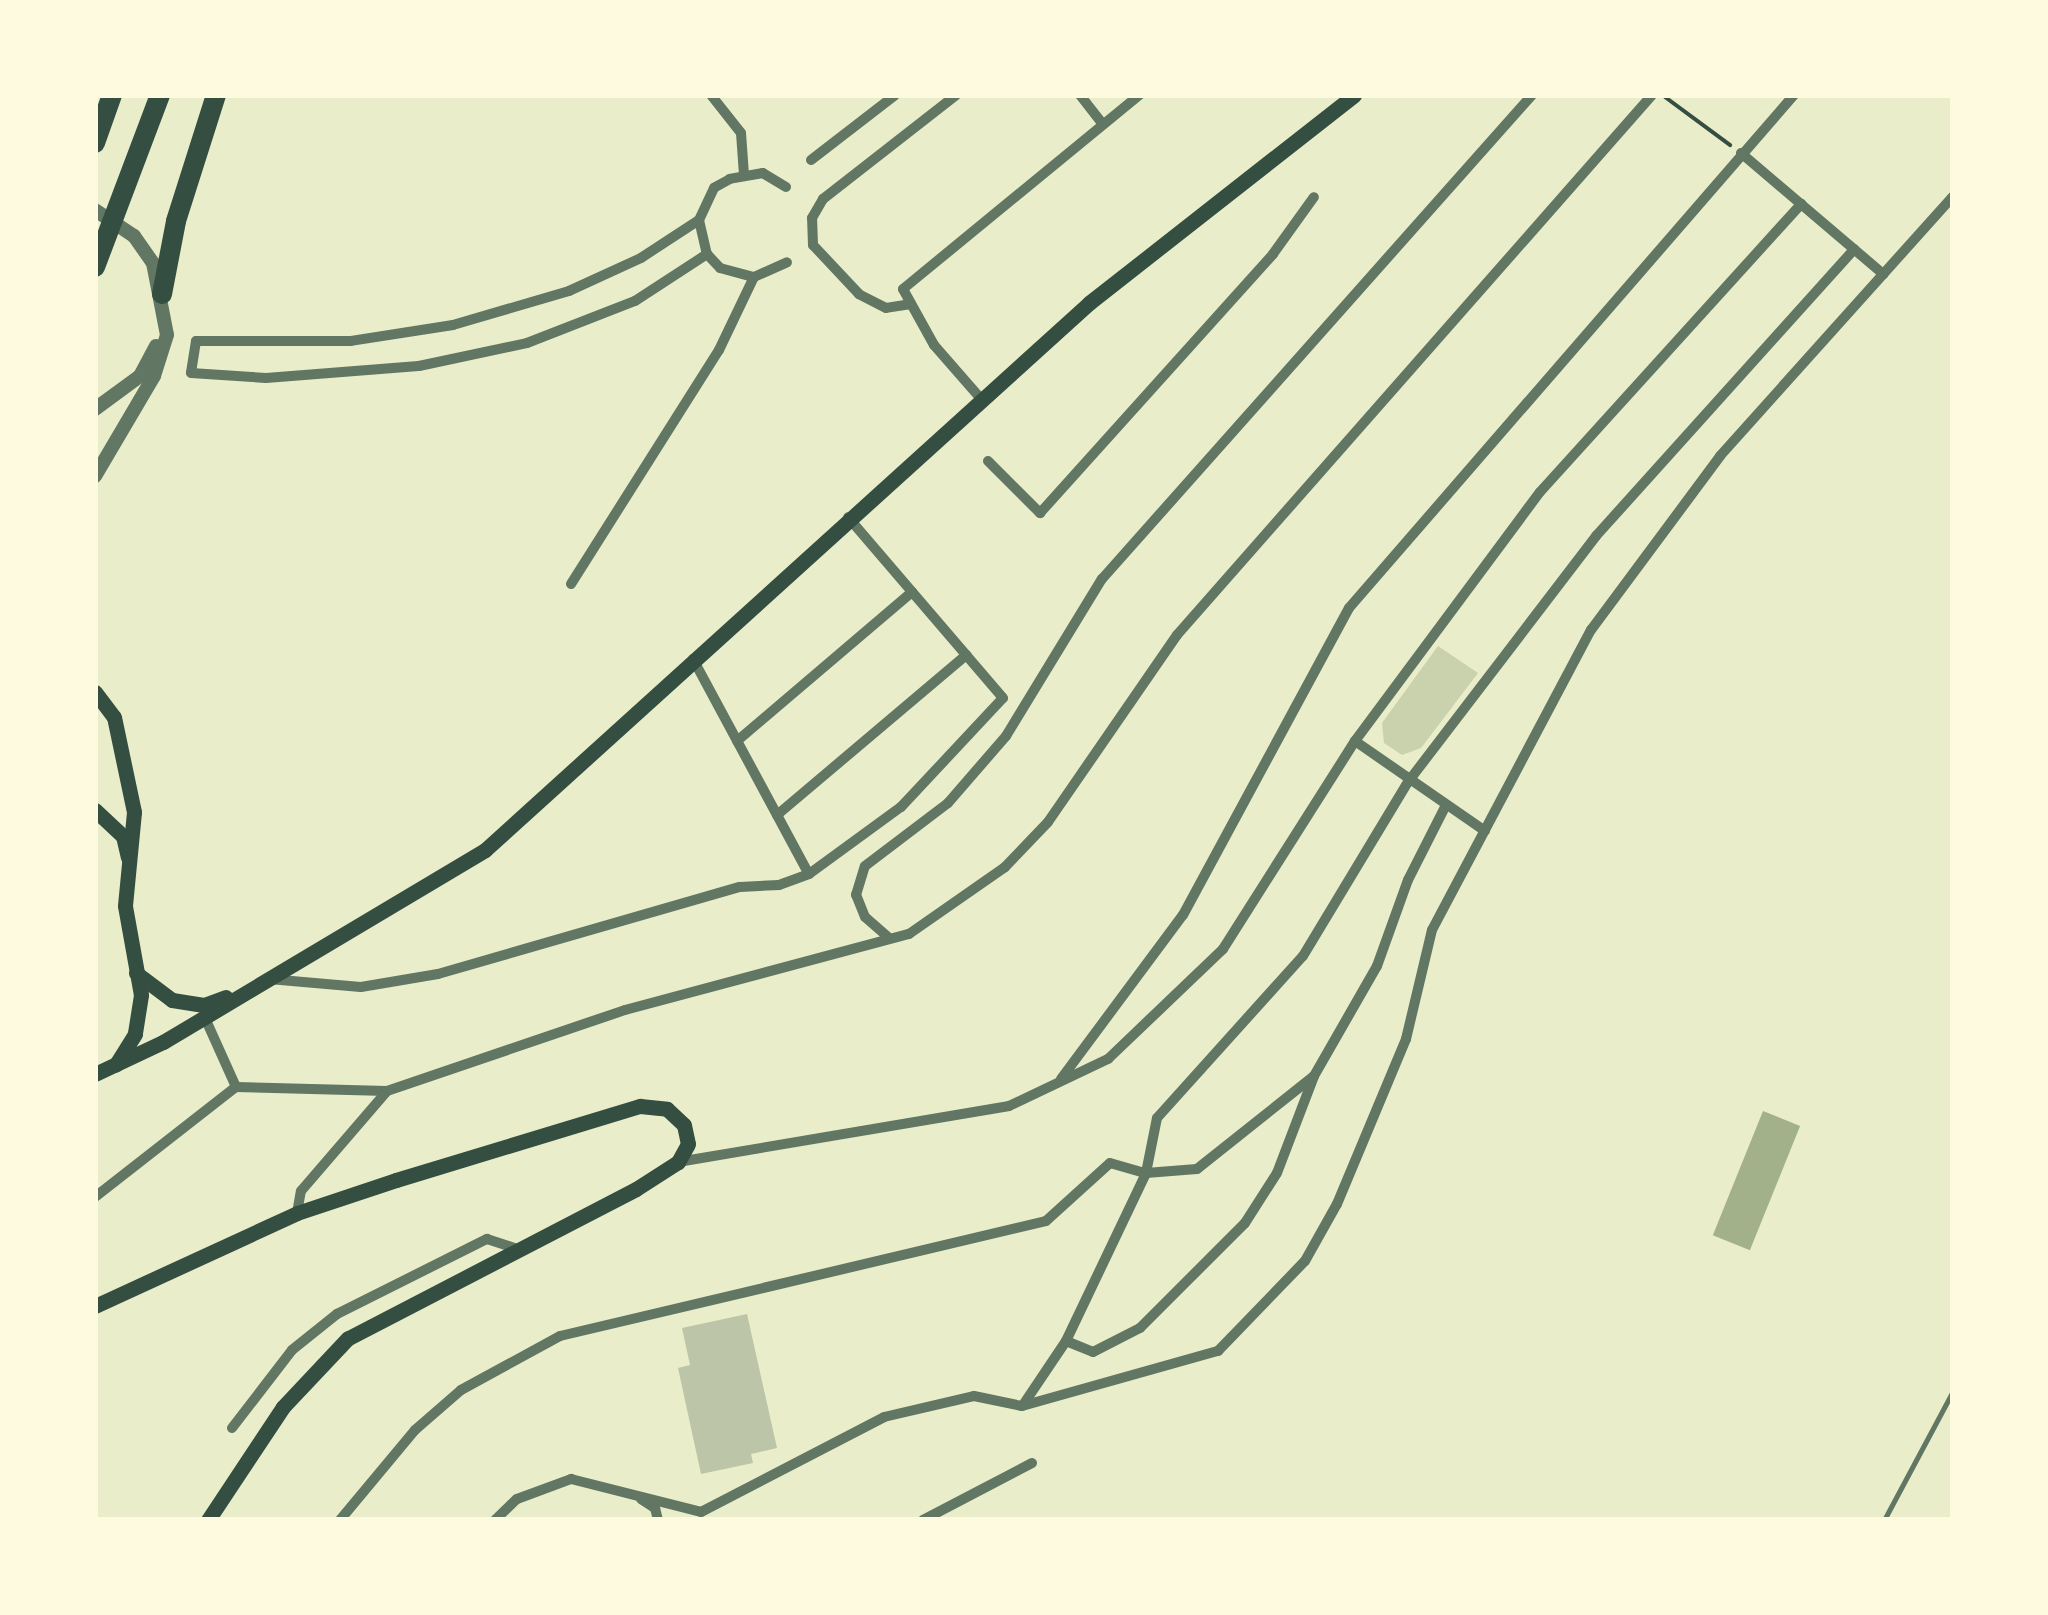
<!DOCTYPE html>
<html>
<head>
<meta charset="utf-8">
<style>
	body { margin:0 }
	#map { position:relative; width:2048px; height:1615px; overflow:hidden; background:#e9edc9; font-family:Overpass,sans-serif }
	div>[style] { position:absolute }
	.green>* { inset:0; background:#cad2ad }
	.water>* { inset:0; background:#a3b18a; transform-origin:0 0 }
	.building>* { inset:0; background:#bcc5a7 }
	.path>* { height:4px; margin:-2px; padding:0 2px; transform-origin:2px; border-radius:2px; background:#344e41 }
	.service>* { height:5px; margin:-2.5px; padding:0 2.5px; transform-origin:2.5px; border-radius:2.5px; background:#617663 }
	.minor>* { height:10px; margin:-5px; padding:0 5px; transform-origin:5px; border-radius:5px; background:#617663 }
	.tertiary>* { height:14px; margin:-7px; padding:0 7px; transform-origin:7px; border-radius:7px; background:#617663 }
	.secondary>* { height:15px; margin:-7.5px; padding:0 7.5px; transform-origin:7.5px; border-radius:7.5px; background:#344e41 }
	.motorway>* { height:20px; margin:-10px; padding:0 10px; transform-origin:10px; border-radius:10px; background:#344e41 }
	span { translate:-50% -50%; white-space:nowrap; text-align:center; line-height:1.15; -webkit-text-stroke:8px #fefae0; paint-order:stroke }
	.frame { position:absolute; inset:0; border:98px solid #fefae0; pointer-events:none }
</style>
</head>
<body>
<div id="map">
	<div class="green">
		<i style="clip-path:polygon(1438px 646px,1478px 673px,1421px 748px,1402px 755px,1384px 743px,1382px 723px)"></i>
	</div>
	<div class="water">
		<i style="left:1763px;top:1111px;width:40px;height:134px;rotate:22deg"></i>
	</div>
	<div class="building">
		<i style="clip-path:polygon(747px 1314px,777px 1448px,751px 1454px,753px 1463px,701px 1474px,678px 1368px,690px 1365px,682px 1328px)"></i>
	</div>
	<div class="path">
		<i style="left:1665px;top:97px;width:81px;rotate:36.4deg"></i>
	</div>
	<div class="service">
		<i style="left:1884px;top:1520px;width:146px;rotate:-61.9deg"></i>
	</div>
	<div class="minor">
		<i style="left:711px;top:95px;width:48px;rotate:51.7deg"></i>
		<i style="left:741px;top:133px;width:42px;rotate:85.9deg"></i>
		<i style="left:1080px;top:95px;width:37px;rotate:52deg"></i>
		<i style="left:1741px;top:153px;width:187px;rotate:40.4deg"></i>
		<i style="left:811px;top:160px;width:106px;rotate:-37.7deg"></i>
		<i style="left:786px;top:187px;width:27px;rotate:-149deg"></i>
		<i style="left:763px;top:173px;width:34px;rotate:170deg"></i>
		<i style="left:730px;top:179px;width:18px;rotate:151deg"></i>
		<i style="left:714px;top:188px;width:35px;rotate:115deg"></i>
		<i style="left:699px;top:220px;width:35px;rotate:77deg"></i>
		<i style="left:707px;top:254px;width:19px;rotate:47deg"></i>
		<i style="left:720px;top:268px;width:35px;rotate:15deg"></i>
		<i style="left:754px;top:277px;width:36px;rotate:-24deg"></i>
		<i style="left:699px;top:220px;width:69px;rotate:146.8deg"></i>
		<i style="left:641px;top:258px;width:79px;rotate:155.4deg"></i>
		<i style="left:569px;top:291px;width:121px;rotate:163.7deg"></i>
		<i style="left:453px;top:325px;width:103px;rotate:171.1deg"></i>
		<i style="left:351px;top:341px;width:155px;rotate:180deg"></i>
		<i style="left:196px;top:341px;width:32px;rotate:99deg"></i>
		<i style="left:191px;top:373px;width:75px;rotate:3.8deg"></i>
		<i style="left:266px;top:378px;width:153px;rotate:-4.5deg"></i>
		<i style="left:419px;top:366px;width:110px;rotate:-12deg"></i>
		<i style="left:527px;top:343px;width:116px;rotate:-21.3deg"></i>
		<i style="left:635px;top:301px;width:86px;rotate:-33.1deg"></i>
		<i style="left:911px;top:304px;width:25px;rotate:171deg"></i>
		<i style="left:886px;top:308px;width:30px;rotate:-153deg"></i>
		<i style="left:859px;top:294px;width:67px;rotate:-133.2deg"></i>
		<i style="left:813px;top:245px;width:27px;rotate:-92deg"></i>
		<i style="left:812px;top:218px;width:22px;rotate:-60deg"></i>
		<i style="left:823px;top:199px;width:169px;rotate:-38deg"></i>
		<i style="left:982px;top:400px;width:73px;rotate:-131.1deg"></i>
		<i style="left:934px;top:345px;width:64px;rotate:-119deg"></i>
		<i style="left:903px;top:289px;width:306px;rotate:-39.4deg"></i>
		<i style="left:988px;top:461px;width:74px;rotate:45deg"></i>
		<i style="left:1040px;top:513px;width:348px;rotate:-48deg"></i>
		<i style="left:1273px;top:254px;width:70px;rotate:-54.3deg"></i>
		<i style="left:571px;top:584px;width:277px;rotate:-57.7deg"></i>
		<i style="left:719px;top:350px;width:81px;rotate:-64.4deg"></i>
		<i style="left:693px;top:659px;width:244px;rotate:61.7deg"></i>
		<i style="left:737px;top:741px;width:230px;rotate:-40.4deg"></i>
		<i style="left:1355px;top:741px;width:158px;rotate:34.7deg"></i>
		<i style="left:777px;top:815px;width:248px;rotate:-40.2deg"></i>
		<i style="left:888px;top:937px;width:30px;rotate:-139deg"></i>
		<i style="left:865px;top:917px;width:24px;rotate:-112deg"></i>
		<i style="left:856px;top:895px;width:30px;rotate:-73deg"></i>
		<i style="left:865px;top:866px;width:104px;rotate:-37.2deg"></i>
		<i style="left:948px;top:803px;width:89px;rotate:-49.1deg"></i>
		<i style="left:1006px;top:736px;width:184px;rotate:-58.6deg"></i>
		<i style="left:1102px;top:579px;width:647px;rotate:-48.38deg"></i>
		<i style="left:269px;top:979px;width:92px;rotate:5deg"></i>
		<i style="left:361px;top:987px;width:78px;rotate:-9.6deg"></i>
		<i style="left:438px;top:974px;width:314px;rotate:-16.1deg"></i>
		<i style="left:740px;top:887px;width:39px;rotate:-3deg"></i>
		<i style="left:779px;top:885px;width:32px;rotate:-20deg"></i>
		<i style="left:809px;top:874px;width:114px;rotate:-36.1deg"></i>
		<i style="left:901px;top:807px;width:149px;rotate:-46.9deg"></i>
		<i style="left:1003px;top:698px;width:238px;rotate:-130.6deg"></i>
		<i style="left:205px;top:1018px;width:76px;rotate:65.8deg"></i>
		<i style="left:1061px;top:1079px;width:204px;rotate:-53.4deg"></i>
		<i style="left:1183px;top:915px;width:349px;rotate:-61.6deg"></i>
		<i style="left:1349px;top:608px;width:679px;rotate:-49.06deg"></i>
		<i style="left:236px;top:1087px;width:151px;rotate:1.5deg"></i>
		<i style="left:678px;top:1162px;width:336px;rotate:-9.6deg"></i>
		<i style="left:1009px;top:1106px;width:110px;rotate:-25.4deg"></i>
		<i style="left:1108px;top:1059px;width:159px;rotate:-43.7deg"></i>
		<i style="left:1223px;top:949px;width:246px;rotate:-57.6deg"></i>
		<i style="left:1355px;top:741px;width:310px;rotate:-53.4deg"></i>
		<i style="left:1540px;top:492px;width:389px;rotate:-47.8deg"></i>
		<i style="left:95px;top:1197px;width:179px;rotate:-38deg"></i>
		<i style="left:297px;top:1213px;width:22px;rotate:-80deg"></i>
		<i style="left:301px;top:1191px;width:132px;rotate:-49.3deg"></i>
		<i style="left:387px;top:1091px;width:251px;rotate:-18.8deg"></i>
		<i style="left:625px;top:1010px;width:294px;rotate:-15deg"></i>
		<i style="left:909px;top:934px;width:117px;rotate:-34.9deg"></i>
		<i style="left:1005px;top:867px;width:62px;rotate:-46.3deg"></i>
		<i style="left:1048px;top:822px;width:227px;rotate:-55.4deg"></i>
		<i style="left:1177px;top:635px;width:719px;rotate:-48.66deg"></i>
		<i style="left:1066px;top:1341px;width:29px;rotate:22deg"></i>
		<i style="left:1093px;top:1352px;width:53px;rotate:-27.1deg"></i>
		<i style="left:1140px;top:1328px;width:148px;rotate:-45deg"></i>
		<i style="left:1245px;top:1223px;width:59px;rotate:-57.4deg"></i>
		<i style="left:1277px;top:1173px;width:104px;rotate:-69.1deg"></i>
		<i style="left:1314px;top:1076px;width:127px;rotate:-60.2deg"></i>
		<i style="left:1377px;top:966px;width:91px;rotate:-70.2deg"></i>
		<i style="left:1408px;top:880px;width:84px;rotate:-63.1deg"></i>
		<i style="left:1023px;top:1405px;width:77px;rotate:-56.1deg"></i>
		<i style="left:1066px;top:1341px;width:186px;rotate:-64.5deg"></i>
		<i style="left:1146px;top:1173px;width:56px;rotate:-78.7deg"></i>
		<i style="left:1157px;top:1118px;width:218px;rotate:-48deg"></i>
		<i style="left:1303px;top:956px;width:203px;rotate:-58.9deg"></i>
		<i style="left:1408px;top:782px;width:310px;rotate:-52.6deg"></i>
		<i style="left:1596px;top:536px;width:386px;rotate:-48deg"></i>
		<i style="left:232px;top:1428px;width:98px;rotate:-52.4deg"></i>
		<i style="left:292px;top:1350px;width:58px;rotate:-38.7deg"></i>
		<i style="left:337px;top:1314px;width:168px;rotate:-26.6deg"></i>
		<i style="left:487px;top:1239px;width:32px;rotate:18deg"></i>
		<i style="left:641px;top:1499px;width:17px;rotate:33deg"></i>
		<i style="left:655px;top:1508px;width:12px;rotate:76deg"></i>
		<i style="left:340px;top:1520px;width:117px;rotate:-50.2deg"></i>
		<i style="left:415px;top:1430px;width:61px;rotate:-41deg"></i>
		<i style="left:461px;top:1390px;width:113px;rotate:-28.6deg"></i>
		<i style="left:560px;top:1336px;width:499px;rotate:-13.3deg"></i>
		<i style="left:1046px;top:1221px;width:86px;rotate:-42.2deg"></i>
		<i style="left:1110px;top:1163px;width:37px;rotate:16deg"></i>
		<i style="left:1146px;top:1173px;width:51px;rotate:-4.5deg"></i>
		<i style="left:1197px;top:1169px;width:149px;rotate:-38.5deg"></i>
		<i style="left:495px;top:1520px;width:30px;rotate:-44deg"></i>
		<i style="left:517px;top:1499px;width:58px;rotate:-20.3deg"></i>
		<i style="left:571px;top:1479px;width:134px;rotate:14.2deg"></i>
		<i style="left:701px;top:1512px;width:206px;rotate:-27.4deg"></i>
		<i style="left:884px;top:1417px;width:92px;rotate:-13.1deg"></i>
		<i style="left:974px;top:1396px;width:49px;rotate:11.8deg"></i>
		<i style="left:1022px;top:1406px;width:204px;rotate:-15.7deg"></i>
		<i style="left:1218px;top:1351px;width:125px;rotate:-46deg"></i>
		<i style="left:1305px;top:1261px;width:65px;rotate:-60.7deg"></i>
		<i style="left:1337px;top:1204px;width:179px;rotate:-67.3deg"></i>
		<i style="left:1406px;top:1039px;width:112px;rotate:-76.6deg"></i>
		<i style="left:1432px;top:930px;width:340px;rotate:-62.1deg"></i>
		<i style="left:1591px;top:630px;width:217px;rotate:-53.4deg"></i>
		<i style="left:1720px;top:456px;width:349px;rotate:-48.1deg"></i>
		<i style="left:923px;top:1520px;width:123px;rotate:-27.6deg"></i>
	</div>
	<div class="tertiary">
		<i style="left:95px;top:210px;width:47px;rotate:33.7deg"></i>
		<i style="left:134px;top:236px;width:33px;rotate:55deg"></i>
		<i style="left:153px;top:263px;width:73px;rotate:79deg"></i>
		<i style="left:167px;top:335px;width:43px;rotate:107.6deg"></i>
		<i style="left:154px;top:376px;width:116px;rotate:120.5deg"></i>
		<i style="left:95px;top:409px;width:56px;rotate:-36.3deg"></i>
		<i style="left:140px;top:376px;width:34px;rotate:-62deg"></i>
	</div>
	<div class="secondary">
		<i style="left:95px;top:692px;width:31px;rotate:53deg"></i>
		<i style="left:114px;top:717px;width:97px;rotate:78.1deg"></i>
		<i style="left:134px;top:812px;width:94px;rotate:95.5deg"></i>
		<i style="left:125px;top:906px;width:90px;rotate:79.8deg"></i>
		<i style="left:141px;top:995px;width:39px;rotate:99deg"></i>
		<i style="left:135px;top:1034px;width:36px;rotate:122deg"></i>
		<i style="left:95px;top:810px;width:38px;rotate:43deg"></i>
		<i style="left:123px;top:836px;width:22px;rotate:77deg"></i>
		<i style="left:136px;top:973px;width:45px;rotate:36.9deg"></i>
		<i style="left:172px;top:1000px;width:32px;rotate:9deg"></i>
		<i style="left:204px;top:1005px;width:23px;rotate:-20deg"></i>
		<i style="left:95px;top:1074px;width:75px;rotate:-25.2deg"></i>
		<i style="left:163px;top:1042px;width:375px;rotate:-30.8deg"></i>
		<i style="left:485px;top:850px;width:815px;rotate:-42.16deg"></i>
		<i style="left:1089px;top:303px;width:337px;rotate:-38.1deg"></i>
		<i style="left:95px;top:1306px;width:222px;rotate:-24.7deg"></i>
		<i style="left:297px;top:1213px;width:104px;rotate:-18.4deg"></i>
		<i style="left:396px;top:1180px;width:255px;rotate:-16.9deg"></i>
		<i style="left:640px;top:1106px;width:27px;rotate:6deg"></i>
		<i style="left:667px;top:1109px;width:23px;rotate:43deg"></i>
		<i style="left:684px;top:1125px;width:19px;rotate:78deg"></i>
		<i style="left:688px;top:1144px;width:21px;rotate:119deg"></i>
		<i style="left:678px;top:1162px;width:50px;rotate:147.3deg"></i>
		<i style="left:636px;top:1189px;width:324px;rotate:152.6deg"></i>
		<i style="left:348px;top:1338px;width:95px;rotate:133.3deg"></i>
		<i style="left:283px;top:1407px;width:136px;rotate:123.6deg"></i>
	</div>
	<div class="motorway">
		<i style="left:95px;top:143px;width:51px;rotate:-70.5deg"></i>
		<i style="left:95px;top:267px;width:184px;rotate:-69.3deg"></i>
		<i style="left:162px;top:294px;width:74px;rotate:-79.1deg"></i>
		<i style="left:176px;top:221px;width:132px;rotate:-72.4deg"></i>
	</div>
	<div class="frame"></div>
</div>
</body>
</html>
